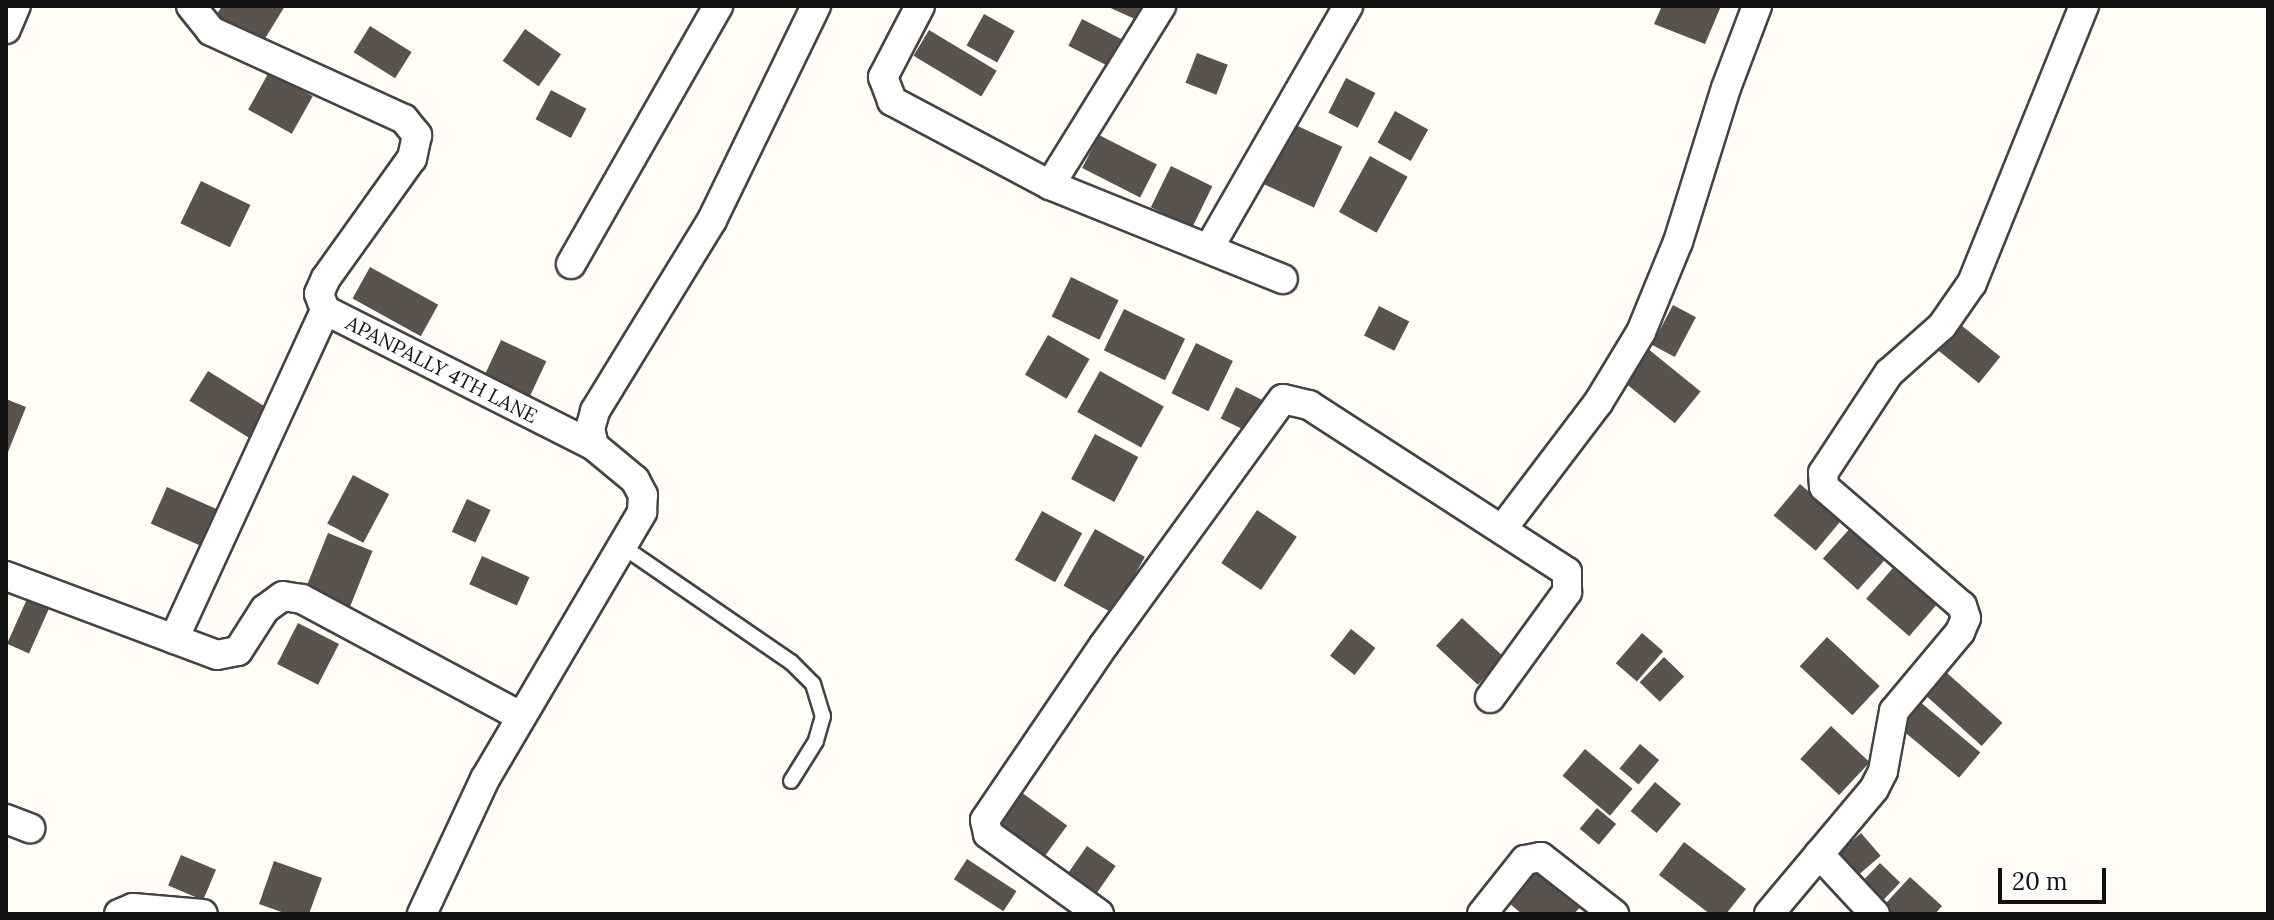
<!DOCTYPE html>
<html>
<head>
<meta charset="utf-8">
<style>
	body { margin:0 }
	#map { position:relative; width:2274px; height:920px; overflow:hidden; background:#fffdf5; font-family:Lora,serif }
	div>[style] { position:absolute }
	.building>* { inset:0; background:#5a524d; transform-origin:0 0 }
	.roads { filter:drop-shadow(2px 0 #444) drop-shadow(-2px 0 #444) drop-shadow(0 2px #444) drop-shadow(0 -2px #444) }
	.lane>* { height:14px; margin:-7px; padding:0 7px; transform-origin:7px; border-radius:7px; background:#fff }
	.street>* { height:28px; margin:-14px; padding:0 14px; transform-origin:14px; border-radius:14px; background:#fff }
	span { translate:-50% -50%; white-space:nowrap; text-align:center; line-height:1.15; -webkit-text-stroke:8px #fff; paint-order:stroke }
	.street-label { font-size:20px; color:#111 }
	.frame { position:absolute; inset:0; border:8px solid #111; pointer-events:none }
	.scale { position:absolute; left:1998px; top:868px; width:108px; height:36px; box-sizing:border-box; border:4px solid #111; border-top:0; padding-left:10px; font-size:24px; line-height:28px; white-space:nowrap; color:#111; -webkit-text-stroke:6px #fff; paint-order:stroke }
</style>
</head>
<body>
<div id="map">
	<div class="building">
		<i style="clip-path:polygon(222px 6px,285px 6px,261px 45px,215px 17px)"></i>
		<i style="clip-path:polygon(1106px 6px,1143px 6px,1137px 20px)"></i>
		<i style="clip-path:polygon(1662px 6px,1721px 6px,1705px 44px,1654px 24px)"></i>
		<i style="left:984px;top:14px;width:35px;height:36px;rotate:29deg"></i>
		<i style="left:1082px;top:19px;width:45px;height:30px;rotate:27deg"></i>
		<i style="left:370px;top:26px;width:49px;height:31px;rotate:32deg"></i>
		<i style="left:525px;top:29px;width:44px;height:39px;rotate:35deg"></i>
		<i style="left:929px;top:30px;width:79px;height:30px;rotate:31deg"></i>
		<i style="left:1197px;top:53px;width:33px;height:32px;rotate:21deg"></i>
		<i style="left:269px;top:72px;width:50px;height:43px;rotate:29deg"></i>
		<i style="left:1346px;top:78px;width:33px;height:39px;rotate:27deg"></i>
		<i style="left:551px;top:90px;width:40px;height:33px;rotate:28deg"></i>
		<i style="left:1395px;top:111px;width:38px;height:36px;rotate:29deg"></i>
		<i style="left:1287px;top:121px;width:61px;height:67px;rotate:25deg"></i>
		<i style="left:1099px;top:135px;width:65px;height:37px;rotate:27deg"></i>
		<i style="left:1370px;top:156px;width:43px;height:64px;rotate:29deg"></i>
		<i style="left:1171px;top:166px;width:46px;height:46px;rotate:26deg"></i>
		<i style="left:201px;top:181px;width:55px;height:47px;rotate:26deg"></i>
		<i style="left:370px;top:267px;width:78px;height:36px;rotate:29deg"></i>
		<i style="left:1071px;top:277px;width:53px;height:44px;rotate:26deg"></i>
		<i style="left:1673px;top:305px;width:26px;height:45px;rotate:28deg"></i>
		<i style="left:1379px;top:306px;width:34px;height:33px;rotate:27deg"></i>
		<i style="left:1124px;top:309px;width:68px;height:46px;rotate:26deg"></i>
		<i style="left:1956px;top:321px;width:57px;height:34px;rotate:39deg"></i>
		<i style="left:1048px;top:335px;width:48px;height:46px;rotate:30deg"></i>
		<i style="left:501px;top:340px;width:50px;height:46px;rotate:25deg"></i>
		<i style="left:1196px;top:343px;width:41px;height:56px;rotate:26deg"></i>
		<i style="left:1647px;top:348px;width:69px;height:41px;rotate:39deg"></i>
		<i style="left:208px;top:371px;width:72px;height:35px;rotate:32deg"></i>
		<i style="left:1100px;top:371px;width:73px;height:47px;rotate:29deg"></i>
		<i style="left:1236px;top:387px;width:30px;height:35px;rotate:26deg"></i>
		<i style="clip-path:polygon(6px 399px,26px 407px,6px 457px)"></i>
		<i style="left:1095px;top:434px;width:49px;height:51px;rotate:28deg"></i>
		<i style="left:353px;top:475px;width:41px;height:55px;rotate:28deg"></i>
		<i style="left:1800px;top:484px;width:55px;height:41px;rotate:40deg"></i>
		<i style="left:167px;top:487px;width:68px;height:40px;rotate:24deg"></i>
		<i style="left:467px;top:499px;width:26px;height:36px;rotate:25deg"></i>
		<i style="left:1257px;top:510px;width:48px;height:64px;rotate:34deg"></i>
		<i style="left:1042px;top:511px;width:46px;height:56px;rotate:29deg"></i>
		<i style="left:1853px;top:525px;width:47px;height:45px;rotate:42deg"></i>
		<i style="left:1095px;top:529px;width:57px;height:65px;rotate:29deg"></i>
		<i style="left:328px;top:533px;width:48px;height:63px;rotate:22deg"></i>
		<i style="left:482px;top:556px;width:52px;height:31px;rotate:24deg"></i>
		<i style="left:1899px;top:561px;width:57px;height:50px;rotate:41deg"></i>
		<i style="left:27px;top:599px;width:24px;height:49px;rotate:24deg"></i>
		<i style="left:1462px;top:618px;width:57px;height:38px;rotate:43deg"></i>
		<i style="left:298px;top:623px;width:46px;height:46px;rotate:27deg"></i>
		<i style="left:1351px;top:629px;width:31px;height:34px;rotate:38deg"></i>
		<i style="left:1642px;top:633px;width:28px;height:40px;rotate:41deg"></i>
		<i style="left:1827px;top:637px;width:72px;height:40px;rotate:43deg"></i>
		<i style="left:1664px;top:657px;width:28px;height:35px;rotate:44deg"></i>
		<i style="left:1946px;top:672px;width:76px;height:31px;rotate:42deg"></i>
		<i style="left:1919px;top:701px;width:80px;height:33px;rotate:40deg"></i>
		<i style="left:1831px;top:726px;width:53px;height:45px;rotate:43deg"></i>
		<i style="left:1640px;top:744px;width:25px;height:32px;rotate:40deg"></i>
		<i style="left:1585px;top:749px;width:62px;height:35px;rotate:40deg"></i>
		<i style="left:1655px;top:782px;width:34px;height:38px;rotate:40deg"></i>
		<i style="left:1021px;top:792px;width:57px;height:42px;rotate:36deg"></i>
		<i style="left:1597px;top:808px;width:25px;height:27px;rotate:40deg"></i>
		<i style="left:1861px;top:833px;width:30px;height:38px;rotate:49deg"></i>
		<i style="clip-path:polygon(1684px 842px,1746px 889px,1726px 914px,1710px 914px,1659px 875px)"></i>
		<i style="left:1087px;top:846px;width:35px;height:42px;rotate:35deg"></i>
		<i style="left:181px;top:855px;width:38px;height:33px;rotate:23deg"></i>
		<i style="left:967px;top:859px;width:59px;height:24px;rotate:33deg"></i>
		<i style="clip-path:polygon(274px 861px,322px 878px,309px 914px,287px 914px,259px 904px)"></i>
		<i style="left:1880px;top:863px;width:28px;height:35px;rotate:44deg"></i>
		<i style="clip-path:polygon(1540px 867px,1583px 904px,1574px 914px,1522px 914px,1509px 903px)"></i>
		<i style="clip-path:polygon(1910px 877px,1942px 906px,1935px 914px,1876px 914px)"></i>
	</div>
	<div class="roads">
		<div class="lane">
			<i style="left:622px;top:546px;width:205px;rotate:34.5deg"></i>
			<i style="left:791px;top:662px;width:31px;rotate:45deg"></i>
			<i style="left:813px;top:684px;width:34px;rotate:73deg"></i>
			<i style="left:823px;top:716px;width:26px;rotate:106deg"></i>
			<i style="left:816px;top:741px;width:47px;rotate:122deg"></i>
		</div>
		<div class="street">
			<i style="left:191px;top:6px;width:32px;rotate:51deg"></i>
			<i style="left:211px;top:31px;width:212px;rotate:24.5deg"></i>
			<i style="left:404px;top:119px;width:21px;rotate:51deg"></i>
			<i style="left:417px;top:135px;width:24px;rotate:102deg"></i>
			<i style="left:412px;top:158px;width:148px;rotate:125.6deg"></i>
			<i style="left:326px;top:278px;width:17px;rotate:114deg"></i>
			<i style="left:319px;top:294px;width:17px;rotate:69deg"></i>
			<i style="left:325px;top:310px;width:301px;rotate:26.8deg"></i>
			<i style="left:920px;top:6px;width:80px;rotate:117.5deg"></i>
			<i style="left:883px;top:77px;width:26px;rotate:69deg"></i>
			<i style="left:892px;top:101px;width:179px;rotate:28deg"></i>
			<i style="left:1050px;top:185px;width:251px;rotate:22deg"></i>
			<i style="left:6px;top:29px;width:25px;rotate:-67deg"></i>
			<i style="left:1050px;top:185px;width:211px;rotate:-58.2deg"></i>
			<i style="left:1209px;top:248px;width:279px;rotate:-60.1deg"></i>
			<i style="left:571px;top:264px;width:297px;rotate:-60.3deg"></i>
			<i style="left:1503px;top:528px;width:157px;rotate:-52.8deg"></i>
			<i style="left:1598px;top:403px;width:83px;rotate:-58.8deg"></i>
			<i style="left:1641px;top:332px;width:97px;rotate:-67.7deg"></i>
			<i style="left:1678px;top:242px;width:161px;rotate:-72.7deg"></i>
			<i style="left:1726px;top:88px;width:88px;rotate:-69.3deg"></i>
			<i style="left:6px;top:576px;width:225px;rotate:20.5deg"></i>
			<i style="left:217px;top:655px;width:21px;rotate:-11deg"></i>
			<i style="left:238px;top:651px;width:50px;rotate:-57.3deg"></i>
			<i style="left:265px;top:609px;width:22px;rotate:-36deg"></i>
			<i style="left:283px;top:596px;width:19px;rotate:9deg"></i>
			<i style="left:302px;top:599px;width:247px;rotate:28.2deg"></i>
			<i style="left:174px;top:639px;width:362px;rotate:-65.3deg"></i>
			<i style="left:6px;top:819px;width:26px;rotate:21deg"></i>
			<i style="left:1819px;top:854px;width:82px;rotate:47deg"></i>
			<i style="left:119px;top:914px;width:15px;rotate:-23deg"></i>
			<i style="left:133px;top:908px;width:70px;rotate:4.9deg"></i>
			<i style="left:422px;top:914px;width:149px;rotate:-65deg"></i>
			<i style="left:485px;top:779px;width:310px;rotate:-59.5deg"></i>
			<i style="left:642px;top:512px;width:17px;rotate:-87deg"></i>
			<i style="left:643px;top:495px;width:17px;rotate:-118deg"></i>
			<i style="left:635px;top:480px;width:53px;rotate:-140.3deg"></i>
			<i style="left:594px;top:446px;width:17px;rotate:-103deg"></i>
			<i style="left:590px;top:429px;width:19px;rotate:-74deg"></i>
			<i style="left:595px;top:411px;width:224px;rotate:-58.5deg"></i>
			<i style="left:712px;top:220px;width:238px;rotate:-64.1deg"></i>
			<i style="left:1099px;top:914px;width:137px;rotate:-144.2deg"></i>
			<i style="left:988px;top:834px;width:14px;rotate:-102deg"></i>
			<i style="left:985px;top:820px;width:212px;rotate:-55.8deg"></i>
			<i style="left:1104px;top:645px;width:304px;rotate:-54deg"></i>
			<i style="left:1283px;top:399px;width:27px;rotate:13deg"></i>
			<i style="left:1309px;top:405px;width:307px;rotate:32.9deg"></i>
			<i style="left:1567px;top:572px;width:20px;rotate:90deg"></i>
			<i style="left:1567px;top:592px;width:131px;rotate:126deg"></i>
			<i style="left:1482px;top:914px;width:69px;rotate:-51.5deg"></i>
			<i style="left:1525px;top:860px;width:16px;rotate:-11deg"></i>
			<i style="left:1541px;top:857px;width:93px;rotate:38deg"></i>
			<i style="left:1769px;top:914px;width:163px;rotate:-50deg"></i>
			<i style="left:1874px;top:789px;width:20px;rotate:-63deg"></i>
			<i style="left:1883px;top:771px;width:61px;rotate:-79.6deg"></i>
			<i style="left:1894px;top:711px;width:103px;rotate:-50.1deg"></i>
			<i style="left:1960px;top:632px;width:15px;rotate:-67deg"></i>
			<i style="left:1966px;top:618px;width:13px;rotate:-108deg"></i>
			<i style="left:1962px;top:606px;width:182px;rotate:-139.2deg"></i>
			<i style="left:1824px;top:487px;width:14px;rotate:-94deg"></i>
			<i style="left:1823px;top:473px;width:120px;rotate:-56.6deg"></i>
			<i style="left:1889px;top:373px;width:71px;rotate:-41.6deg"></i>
			<i style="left:1942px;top:326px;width:52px;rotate:-55.1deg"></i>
			<i style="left:1972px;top:283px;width:299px;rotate:-68deg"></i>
		</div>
	</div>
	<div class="street-label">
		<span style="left:442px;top:369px;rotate:27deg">APANPALLY 4TH LANE</span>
	</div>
	<div class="frame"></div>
	<div class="scale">20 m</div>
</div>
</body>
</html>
